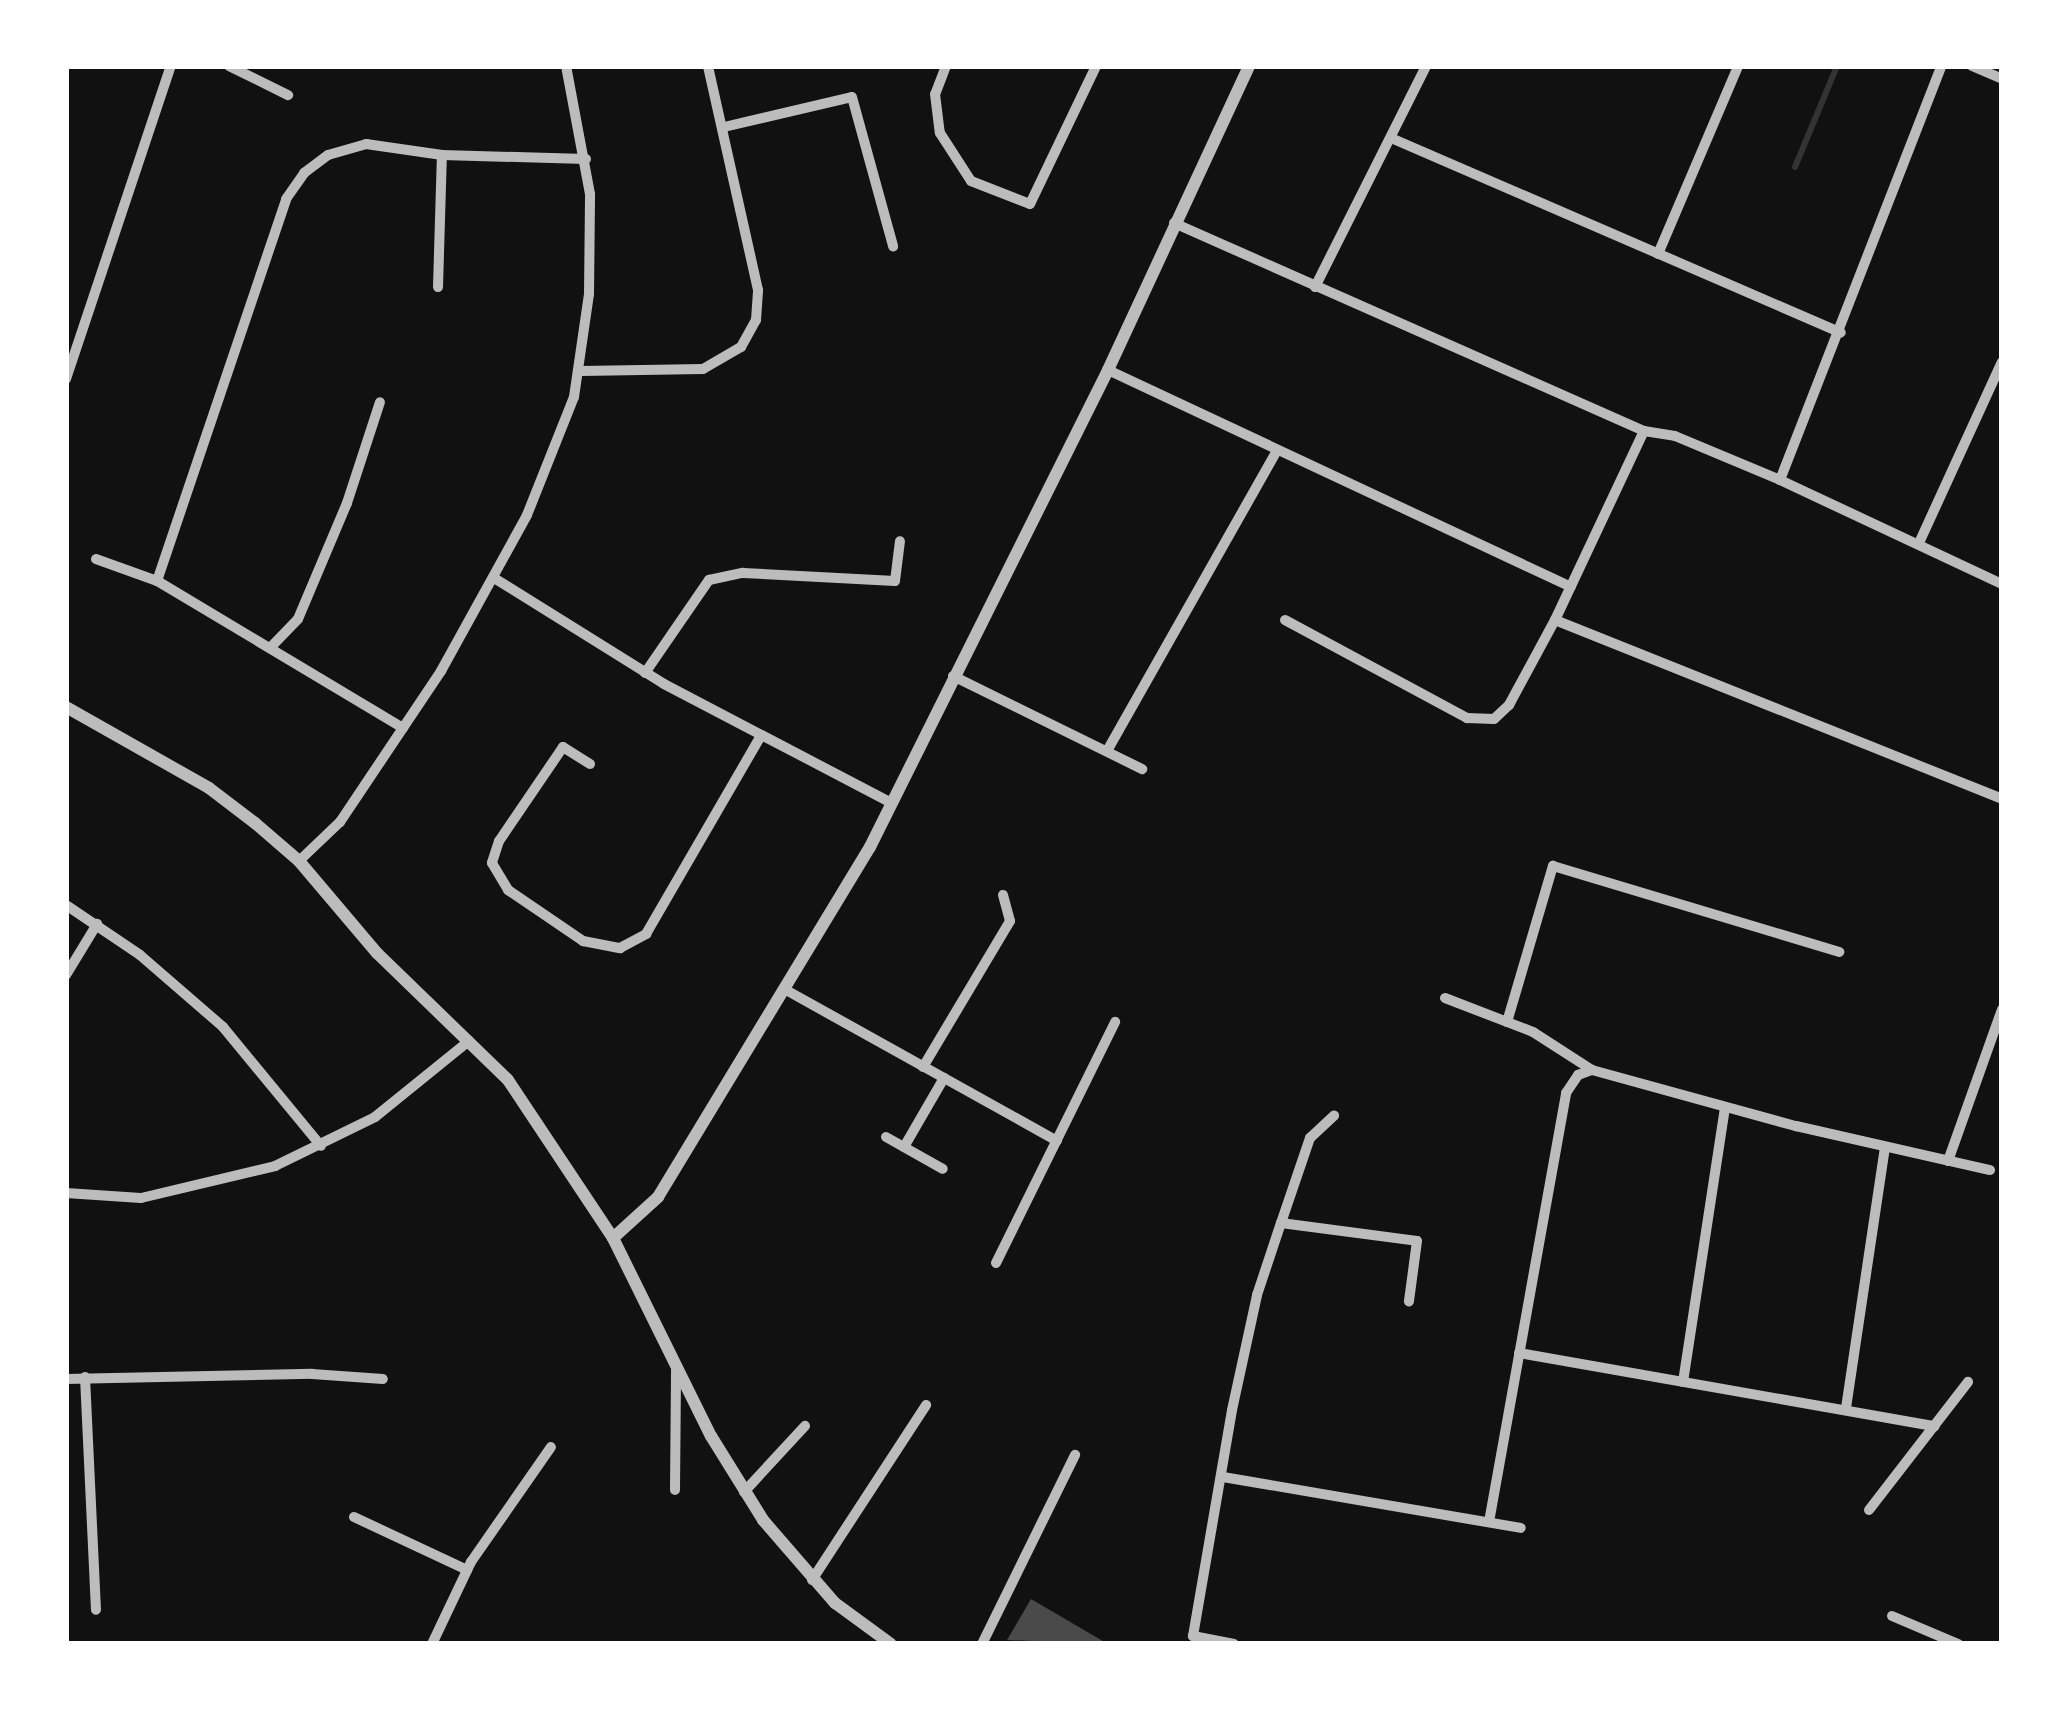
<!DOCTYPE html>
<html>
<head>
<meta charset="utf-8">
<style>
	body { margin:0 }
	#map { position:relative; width:2068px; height:1710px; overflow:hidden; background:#111; font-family:Ubuntu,sans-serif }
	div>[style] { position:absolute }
	.stream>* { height:6px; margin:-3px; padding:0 3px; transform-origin:3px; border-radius:3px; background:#333 }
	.building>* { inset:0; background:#4a4a4a }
	.minor>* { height:10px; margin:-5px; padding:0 5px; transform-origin:5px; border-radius:5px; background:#bcbcbc }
	.tertiary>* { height:12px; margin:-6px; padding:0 6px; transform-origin:6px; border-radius:6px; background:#bcbcbc }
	span { translate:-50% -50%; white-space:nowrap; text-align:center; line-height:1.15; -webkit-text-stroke:12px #fff; paint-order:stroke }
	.frame { position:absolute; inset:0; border:69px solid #fff; pointer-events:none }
</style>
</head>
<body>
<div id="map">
	<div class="stream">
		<i style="left:1795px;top:167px;width:109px;rotate:-67.4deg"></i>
	</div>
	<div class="building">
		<i style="clip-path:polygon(1031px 1599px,1108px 1644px,1007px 1640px)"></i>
	</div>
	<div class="minor">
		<i style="left:229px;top:66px;width:66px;rotate:26.2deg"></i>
		<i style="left:946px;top:66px;width:30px;rotate:111deg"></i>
		<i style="left:935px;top:94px;width:39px;rotate:83deg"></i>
		<i style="left:940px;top:133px;width:57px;rotate:57.1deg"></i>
		<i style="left:971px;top:181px;width:63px;rotate:21.3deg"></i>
		<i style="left:1030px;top:204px;width:153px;rotate:-64.4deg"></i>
		<i style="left:1972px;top:66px;width:33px;rotate:23deg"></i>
		<i style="left:724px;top:127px;width:131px;rotate:-13.2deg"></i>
		<i style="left:852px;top:97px;width:155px;rotate:74.6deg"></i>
		<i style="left:1391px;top:138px;width:490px;rotate:23.4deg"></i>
		<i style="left:1174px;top:223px;width:514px;rotate:23.87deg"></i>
		<i style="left:1644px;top:431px;width:31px;rotate:9deg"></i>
		<i style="left:1675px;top:436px;width:114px;rotate:22.7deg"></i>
		<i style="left:1780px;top:480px;width:245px;rotate:25.1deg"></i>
		<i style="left:1658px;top:254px;width:204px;rotate:-66.9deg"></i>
		<i style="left:438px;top:287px;width:132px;rotate:-88.3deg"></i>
		<i style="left:1315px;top:287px;width:247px;rotate:-63.3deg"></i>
		<i style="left:1108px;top:370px;width:511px;rotate:25.11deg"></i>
		<i style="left:581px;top:371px;width:122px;rotate:-0.9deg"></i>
		<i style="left:703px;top:369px;width:44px;rotate:-30.1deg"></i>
		<i style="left:741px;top:347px;width:31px;rotate:-61deg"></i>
		<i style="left:756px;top:320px;width:30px;rotate:-86deg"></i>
		<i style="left:758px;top:290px;width:230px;rotate:-102.6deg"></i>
		<i style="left:66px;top:379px;width:330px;rotate:-71.5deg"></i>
		<i style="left:1780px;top:480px;width:444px;rotate:-68.7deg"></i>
		<i style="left:1919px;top:543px;width:199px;rotate:-65.4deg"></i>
		<i style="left:96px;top:559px;width:65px;rotate:19.8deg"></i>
		<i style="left:494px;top:578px;width:200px;rotate:31.9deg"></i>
		<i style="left:664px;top:684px;width:253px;rotate:27.6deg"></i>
		<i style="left:1285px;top:620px;width:207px;rotate:28.3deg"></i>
		<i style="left:1467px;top:718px;width:27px;rotate:2deg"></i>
		<i style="left:1494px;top:719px;width:21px;rotate:-43deg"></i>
		<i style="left:1509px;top:705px;width:97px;rotate:-61.6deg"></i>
		<i style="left:1555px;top:620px;width:209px;rotate:-64.8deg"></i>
		<i style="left:1555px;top:620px;width:482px;rotate:21.8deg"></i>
		<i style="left:270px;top:648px;width:40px;rotate:-46deg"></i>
		<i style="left:298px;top:619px;width:126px;rotate:-67.1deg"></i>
		<i style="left:347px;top:503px;width:106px;rotate:-71.9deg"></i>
		<i style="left:645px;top:673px;width:113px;rotate:-55.5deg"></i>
		<i style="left:709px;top:580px;width:35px;rotate:-12deg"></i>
		<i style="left:743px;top:573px;width:152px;rotate:3deg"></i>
		<i style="left:895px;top:581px;width:40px;rotate:-82.9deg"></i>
		<i style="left:953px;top:676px;width:211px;rotate:26.2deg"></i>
		<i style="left:403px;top:728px;width:287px;rotate:-149.1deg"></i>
		<i style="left:157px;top:581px;width:403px;rotate:-71.3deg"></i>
		<i style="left:286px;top:199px;width:32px;rotate:-55deg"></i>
		<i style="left:304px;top:173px;width:30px;rotate:-37deg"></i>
		<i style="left:328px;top:155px;width:40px;rotate:-16deg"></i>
		<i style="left:366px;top:144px;width:77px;rotate:8.2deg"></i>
		<i style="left:442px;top:155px;width:144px;rotate:1.6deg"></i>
		<i style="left:1107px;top:751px;width:346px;rotate:-60.5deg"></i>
		<i style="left:590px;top:764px;width:32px;rotate:-148deg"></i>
		<i style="left:563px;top:747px;width:114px;rotate:124.2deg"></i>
		<i style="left:499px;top:841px;width:23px;rotate:108deg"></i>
		<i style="left:492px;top:863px;width:31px;rotate:59deg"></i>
		<i style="left:508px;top:890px;width:91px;rotate:34.2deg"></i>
		<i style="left:583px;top:941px;width:38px;rotate:11deg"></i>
		<i style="left:620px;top:948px;width:30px;rotate:-28deg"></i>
		<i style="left:646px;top:934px;width:229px;rotate:-59.9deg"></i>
		<i style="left:299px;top:861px;width:57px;rotate:-43.6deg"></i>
		<i style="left:340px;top:822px;width:182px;rotate:-56.2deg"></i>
		<i style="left:441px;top:671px;width:178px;rotate:-61.1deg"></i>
		<i style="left:527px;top:515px;width:127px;rotate:-68.3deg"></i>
		<i style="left:574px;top:397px;width:104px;rotate:-81.7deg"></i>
		<i style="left:589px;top:294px;width:100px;rotate:-89.4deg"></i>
		<i style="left:590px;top:194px;width:130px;rotate:-100.6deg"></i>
		<i style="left:66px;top:905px;width:89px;rotate:34deg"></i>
		<i style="left:140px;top:955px;width:110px;rotate:40.9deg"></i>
		<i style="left:223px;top:1027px;width:154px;rotate:50.5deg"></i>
		<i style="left:66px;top:975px;width:60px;rotate:-58.7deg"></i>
		<i style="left:786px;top:990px;width:310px;rotate:29.1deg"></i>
		<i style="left:1445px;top:998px;width:94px;rotate:21.1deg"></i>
		<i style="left:1533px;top:1032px;width:70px;rotate:32.8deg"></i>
		<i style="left:1507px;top:1022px;width:163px;rotate:-73.6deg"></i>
		<i style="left:1553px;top:866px;width:299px;rotate:16.7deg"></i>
		<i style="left:923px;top:1067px;width:170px;rotate:-59.2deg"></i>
		<i style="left:1010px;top:921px;width:27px;rotate:-105deg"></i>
		<i style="left:886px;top:1137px;width:65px;rotate:29.3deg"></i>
		<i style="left:904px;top:1147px;width:80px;rotate:-59.9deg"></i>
		<i style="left:1948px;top:1161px;width:161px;rotate:-70.4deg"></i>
		<i style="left:66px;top:1193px;width:75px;rotate:3.8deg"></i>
		<i style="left:141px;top:1198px;width:138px;rotate:-13.4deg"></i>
		<i style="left:275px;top:1166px;width:111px;rotate:-26.1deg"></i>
		<i style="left:375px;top:1117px;width:121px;rotate:-39deg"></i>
		<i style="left:1281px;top:1223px;width:137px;rotate:7.5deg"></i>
		<i style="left:1417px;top:1241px;width:61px;rotate:97.6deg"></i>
		<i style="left:996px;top:1263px;width:269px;rotate:-63.7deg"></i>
		<i style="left:1519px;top:1353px;width:422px;rotate:10deg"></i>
		<i style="left:85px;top:1377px;width:233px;rotate:87.3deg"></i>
		<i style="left:66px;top:1379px;width:246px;rotate:-1.2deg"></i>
		<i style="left:312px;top:1374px;width:71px;rotate:4deg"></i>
		<i style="left:1683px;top:1382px;width:278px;rotate:-81.3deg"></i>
		<i style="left:1846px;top:1408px;width:264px;rotate:-81.5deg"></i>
		<i style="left:1223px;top:1477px;width:302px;rotate:9.7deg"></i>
		<i style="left:675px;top:1490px;width:123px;rotate:-89.5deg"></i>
		<i style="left:744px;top:1492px;width:90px;rotate:-47.3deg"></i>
		<i style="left:1869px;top:1510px;width:162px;rotate:-52.3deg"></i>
		<i style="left:354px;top:1517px;width:125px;rotate:25.1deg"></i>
		<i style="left:1489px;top:1522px;width:436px;rotate:-79.8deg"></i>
		<i style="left:1566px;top:1093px;width:22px;rotate:-56deg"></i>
		<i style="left:1578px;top:1075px;width:15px;rotate:-20deg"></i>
		<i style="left:1592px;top:1070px;width:212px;rotate:15.4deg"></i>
		<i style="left:1796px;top:1126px;width:199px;rotate:12.8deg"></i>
		<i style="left:812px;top:1580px;width:209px;rotate:-56.9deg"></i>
		<i style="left:1892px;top:1616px;width:72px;rotate:23deg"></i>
		<i style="left:432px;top:1644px;width:91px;rotate:-64.6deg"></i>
		<i style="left:471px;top:1562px;width:140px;rotate:-55.2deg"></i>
		<i style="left:982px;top:1644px;width:211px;rotate:-63.8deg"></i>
		<i style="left:1234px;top:1644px;width:42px;rotate:-169deg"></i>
		<i style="left:1193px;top:1636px;width:229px;rotate:-80.2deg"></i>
		<i style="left:1232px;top:1410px;width:118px;rotate:-77.7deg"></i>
		<i style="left:1257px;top:1295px;width:76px;rotate:-71.6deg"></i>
		<i style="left:1281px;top:1223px;width:90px;rotate:-71.2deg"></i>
		<i style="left:1310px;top:1138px;width:33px;rotate:-43deg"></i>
	</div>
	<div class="tertiary">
		<i style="left:66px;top:707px;width:164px;rotate:29.5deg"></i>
		<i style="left:209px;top:788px;width:58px;rotate:37.3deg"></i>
		<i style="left:255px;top:823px;width:58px;rotate:40.8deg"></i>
		<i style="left:299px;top:861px;width:121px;rotate:49.7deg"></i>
		<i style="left:377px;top:953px;width:182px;rotate:44.1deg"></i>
		<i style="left:508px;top:1080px;width:190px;rotate:56.4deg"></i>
		<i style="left:613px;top:1238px;width:221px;rotate:63.7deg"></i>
		<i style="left:711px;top:1436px;width:99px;rotate:58.2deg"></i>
		<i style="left:763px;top:1520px;width:110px;rotate:49.1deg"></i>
		<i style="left:835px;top:1603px;width:69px;rotate:36.2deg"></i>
		<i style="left:613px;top:1238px;width:61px;rotate:-42.3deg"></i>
		<i style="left:658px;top:1197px;width:409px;rotate:-58.8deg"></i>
		<i style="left:870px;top:847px;width:533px;rotate:-63.48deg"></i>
		<i style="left:1108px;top:370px;width:335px;rotate:-65.1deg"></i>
	</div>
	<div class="frame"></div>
</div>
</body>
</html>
